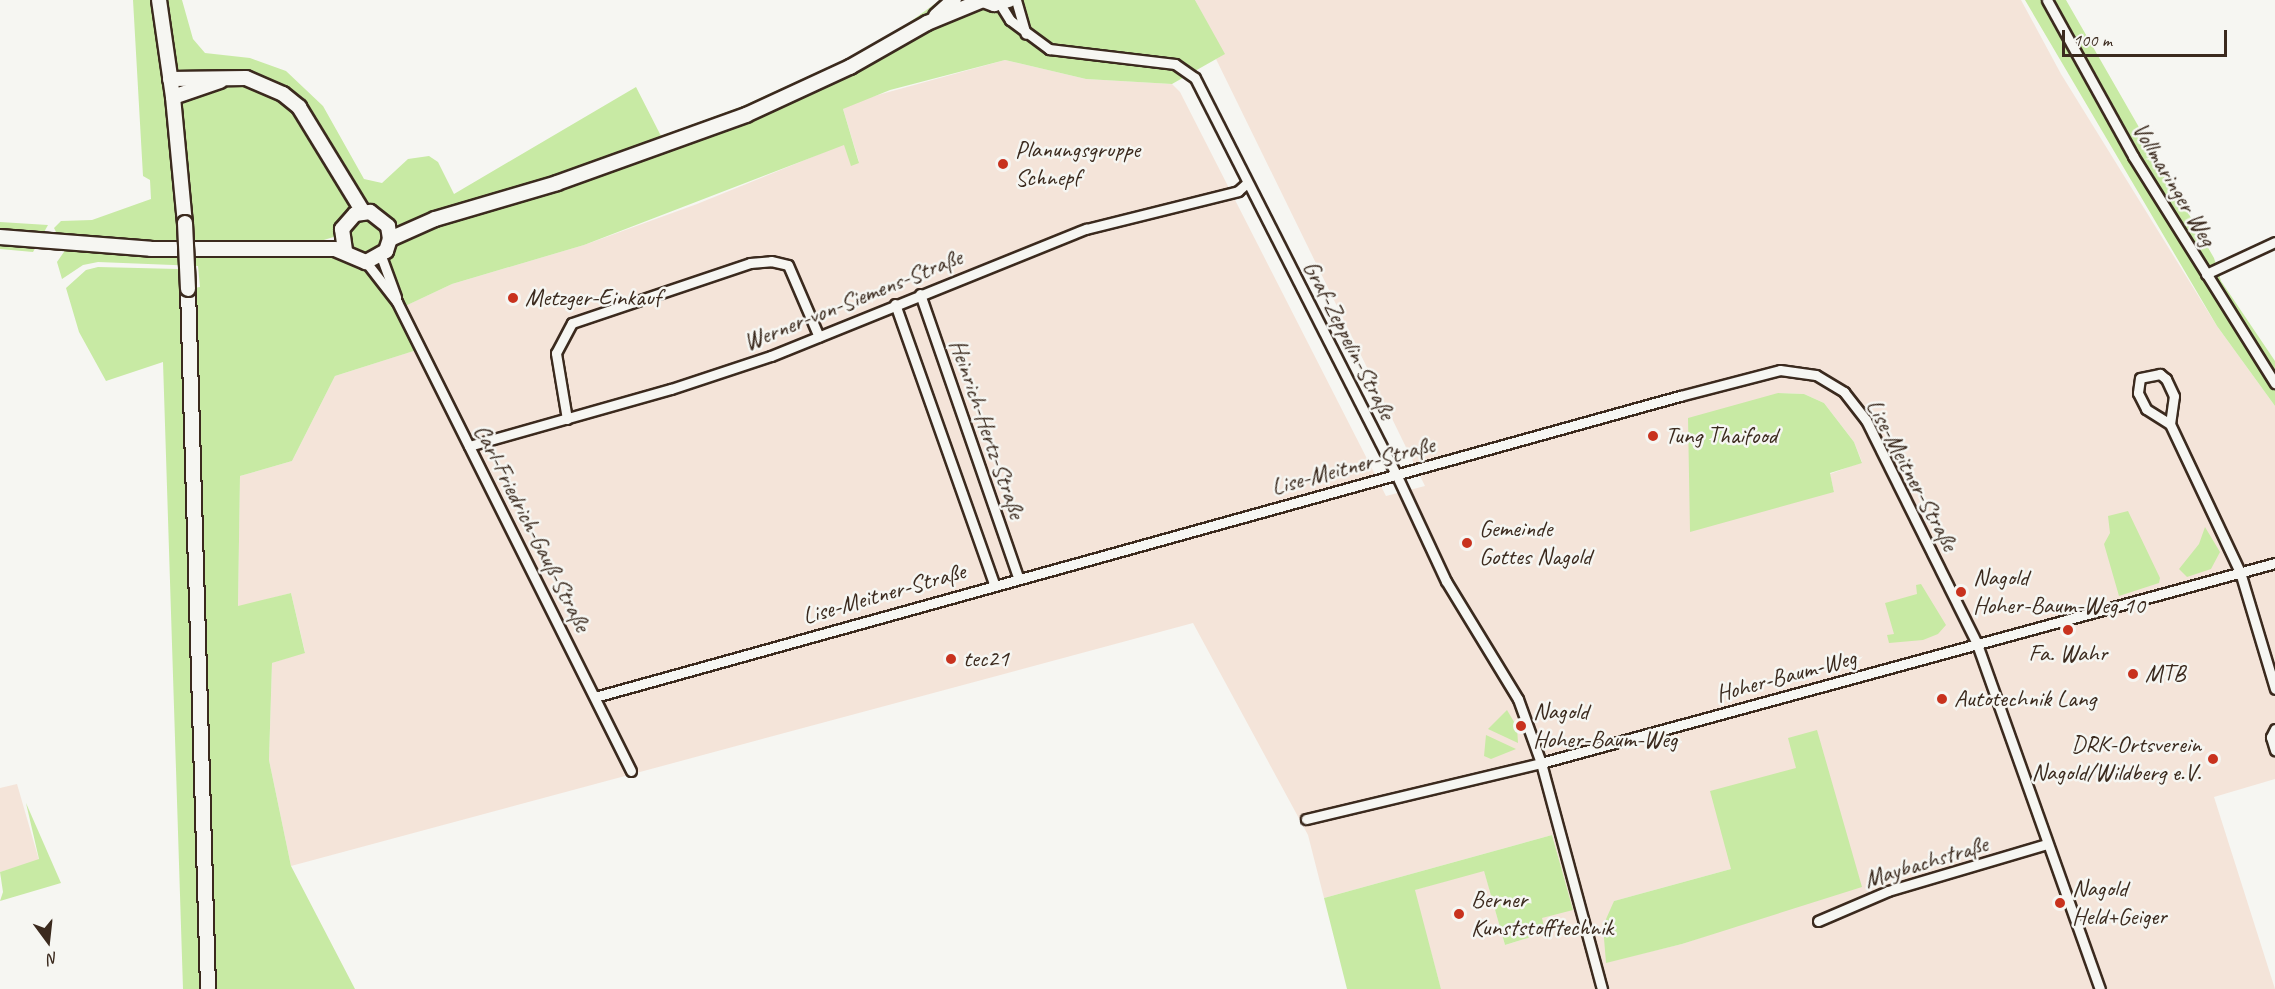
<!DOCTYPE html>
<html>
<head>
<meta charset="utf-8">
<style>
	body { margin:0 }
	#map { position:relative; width:2275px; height:989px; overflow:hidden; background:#f6f6f2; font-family:Caveat,sans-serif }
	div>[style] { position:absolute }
	.built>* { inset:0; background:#f4e4d9 }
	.green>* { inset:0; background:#c8eaa4 }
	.roads { filter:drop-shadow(2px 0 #3b2a1e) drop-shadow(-2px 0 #3b2a1e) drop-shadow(0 2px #3b2a1e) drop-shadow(0 -2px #3b2a1e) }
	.street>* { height:9px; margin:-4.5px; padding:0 4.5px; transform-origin:4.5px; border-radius:4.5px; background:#f6f6f2 }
	.secondary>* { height:14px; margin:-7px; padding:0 7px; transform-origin:7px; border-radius:7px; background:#f6f6f2 }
	.bridges { filter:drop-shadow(2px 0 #3b2a1e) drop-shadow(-2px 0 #3b2a1e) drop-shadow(0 2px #3b2a1e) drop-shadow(0 -2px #3b2a1e) }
	.secondary-bridge>* { height:14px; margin:-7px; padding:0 7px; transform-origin:7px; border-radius:7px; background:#f6f6f2 }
	.dots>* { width:16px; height:16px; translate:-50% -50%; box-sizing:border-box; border:3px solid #f6f6f2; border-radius:50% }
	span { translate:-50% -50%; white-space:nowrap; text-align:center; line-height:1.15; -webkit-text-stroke:5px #f6f6f2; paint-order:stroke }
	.poi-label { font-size:24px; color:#3b2a1e }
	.left { translate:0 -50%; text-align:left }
	.right { translate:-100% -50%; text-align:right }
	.street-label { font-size:24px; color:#3b2a1e }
	.north { position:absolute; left:18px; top:911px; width:60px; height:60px; -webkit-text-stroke:4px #f6f6f2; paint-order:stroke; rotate:165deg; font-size:16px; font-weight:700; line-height:24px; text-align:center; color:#3b2a1e }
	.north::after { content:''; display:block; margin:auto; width:21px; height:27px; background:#3b2a1e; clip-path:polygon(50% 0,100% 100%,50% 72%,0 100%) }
	.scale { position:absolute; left:2062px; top:30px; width:165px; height:27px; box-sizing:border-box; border:3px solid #3b2a1e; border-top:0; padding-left:8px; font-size:18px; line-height:21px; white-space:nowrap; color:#3b2a1e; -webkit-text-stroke:4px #f6f6f2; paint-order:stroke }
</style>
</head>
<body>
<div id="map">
	<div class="built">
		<i style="clip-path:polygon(evenodd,1195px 0,2021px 0,2061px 74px,2217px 326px,2275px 406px,2275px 779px,2214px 797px,2275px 989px,1441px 989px,1414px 890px,1484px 870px,1505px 945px,1528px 938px,1541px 918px,1572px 909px,1552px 835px,1324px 898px,1308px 835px,1193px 623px,291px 866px,269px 760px,272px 663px,305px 652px,291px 593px,238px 607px,240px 476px,292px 461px,335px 376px,426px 347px,405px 306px,452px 284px,584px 245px,697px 204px,844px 144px,859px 162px,843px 109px,856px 101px,1005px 60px,1086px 79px,1172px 84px,1180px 92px,1386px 496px,1425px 486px,1216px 59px,1224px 54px,1195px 0,1777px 393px,1804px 394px,1824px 403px,1854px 442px,1862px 462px,1830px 474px,1834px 492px,1777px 393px,1195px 0,1796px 768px,1806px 902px,1682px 944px,1606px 962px,1614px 901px,1731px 869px,1796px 768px)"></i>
		<i style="clip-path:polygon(17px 784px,39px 860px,0 872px,0 788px)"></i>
	</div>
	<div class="green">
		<i style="clip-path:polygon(evenodd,133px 0,182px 0,193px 39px,205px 53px,250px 58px,286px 71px,323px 106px,364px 179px,382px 183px,408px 159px,429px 156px,438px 162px,454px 194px,636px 87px,661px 136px,743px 106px,846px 59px,899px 30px,940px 0,1195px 0,1225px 54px,1172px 84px,1086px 79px,1005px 60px,890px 90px,843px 109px,859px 163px,851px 166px,844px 145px,584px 245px,452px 284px,401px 308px,420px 349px,335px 376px,292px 461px,240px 476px,238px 606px,291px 593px,305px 653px,272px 663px,269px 760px,291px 866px,355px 989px,183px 989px,163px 362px,106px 381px,79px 332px,66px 288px,86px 270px,98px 267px,178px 269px,190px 364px,188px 289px,200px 287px,198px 266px,98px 262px,83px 265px,62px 279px,57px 262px,66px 249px,207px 257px,248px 251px,58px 236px,54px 228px,61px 221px,92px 220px,151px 199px,150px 180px,143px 176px,133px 0,432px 219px,390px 239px,389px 226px,432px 219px,133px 0,340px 235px,335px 249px,301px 247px,340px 235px,133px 0,382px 256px,396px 300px,366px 261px,382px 256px)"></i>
		<i style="clip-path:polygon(2025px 0,2066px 0,2214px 258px,2221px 281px,2275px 361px,2275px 406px,2217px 326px)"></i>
		<i style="clip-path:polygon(0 222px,48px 225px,33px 252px,0 249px)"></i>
		<i style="clip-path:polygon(1778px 393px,1804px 394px,1824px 403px,1854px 442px,1862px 463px,1830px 473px,1834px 492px,1690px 532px,1688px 418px)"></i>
		<i style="clip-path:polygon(2128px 511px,2160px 578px,2159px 583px,2119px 596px,2104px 544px,2110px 533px,2108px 516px)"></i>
		<i style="clip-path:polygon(2205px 527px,2220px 552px,2211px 569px,2187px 577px,2179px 569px,2199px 544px)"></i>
		<i style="clip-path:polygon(1921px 584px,1946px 625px,1938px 634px,1923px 640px,1889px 643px,1887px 635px,1894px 634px,1885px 603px,1917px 594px,1916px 585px)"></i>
		<i style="clip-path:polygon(1507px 710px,1517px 727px,1518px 743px,1488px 729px)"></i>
		<i style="clip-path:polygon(1817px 730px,1862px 887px,1682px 944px,1606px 963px,1603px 926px,1614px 901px,1731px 869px,1710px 791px,1796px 768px,1788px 738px)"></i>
		<i style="clip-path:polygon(1486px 735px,1516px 749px,1491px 759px,1484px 756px)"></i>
		<i style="clip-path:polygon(26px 803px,61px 883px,0 901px,3px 892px,0 872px,39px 859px)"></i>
		<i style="clip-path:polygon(1552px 835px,1573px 910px,1542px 918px,1544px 927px,1528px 938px,1505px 945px,1484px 871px,1415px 890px,1441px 989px,1347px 989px,1324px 898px)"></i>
	</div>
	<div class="roads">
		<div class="street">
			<i style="left:1016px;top:0;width:35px;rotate:74deg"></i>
			<i style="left:2047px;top:0;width:178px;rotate:61.1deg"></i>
			<i style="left:2133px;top:156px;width:268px;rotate:58deg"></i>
			<i style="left:1000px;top:4px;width:19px;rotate:58deg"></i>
			<i style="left:1010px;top:20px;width:49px;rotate:36.6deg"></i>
			<i style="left:1049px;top:49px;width:127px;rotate:6.8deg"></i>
			<i style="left:1175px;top:64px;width:24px;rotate:35deg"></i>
			<i style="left:1195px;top:78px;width:444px;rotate:63.1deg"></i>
			<i style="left:1396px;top:474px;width:118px;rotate:65deg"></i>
			<i style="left:1446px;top:581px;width:138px;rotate:58.6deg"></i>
			<i style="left:1518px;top:699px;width:68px;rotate:70.2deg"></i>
			<i style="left:1541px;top:763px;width:234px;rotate:74.9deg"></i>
			<i style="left:381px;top:256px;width:44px;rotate:69.9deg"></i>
			<i style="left:366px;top:262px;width:51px;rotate:52.2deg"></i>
			<i style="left:397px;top:302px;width:524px;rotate:63.48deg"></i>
			<i style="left:2206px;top:274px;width:76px;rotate:-24.9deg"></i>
			<i style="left:920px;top:294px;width:299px;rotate:70.9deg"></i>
			<i style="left:895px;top:304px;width:297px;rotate:70.5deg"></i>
			<i style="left:567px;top:419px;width:67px;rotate:-99.5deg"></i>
			<i style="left:556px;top:353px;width:34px;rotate:-62deg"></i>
			<i style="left:572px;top:323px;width:188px;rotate:-18.6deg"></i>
			<i style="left:750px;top:263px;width:21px;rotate:-5deg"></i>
			<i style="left:771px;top:261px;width:17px;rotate:13deg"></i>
			<i style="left:788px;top:265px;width:78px;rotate:66.7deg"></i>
			<i style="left:2170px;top:424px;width:28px;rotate:-82deg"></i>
			<i style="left:2174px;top:396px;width:19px;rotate:-115deg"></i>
			<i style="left:2166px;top:379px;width:8px;rotate:-140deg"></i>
			<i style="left:2160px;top:374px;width:20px;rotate:169deg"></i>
			<i style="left:2140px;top:378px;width:15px;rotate:98deg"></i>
			<i style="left:2138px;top:393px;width:18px;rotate:63deg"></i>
			<i style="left:2146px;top:409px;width:28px;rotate:32deg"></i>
			<i style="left:2170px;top:424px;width:164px;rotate:64.7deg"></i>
			<i style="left:2240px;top:572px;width:122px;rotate:73.3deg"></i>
			<i style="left:469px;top:446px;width:210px;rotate:-15.8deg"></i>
			<i style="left:671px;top:389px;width:105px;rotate:-18.3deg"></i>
			<i style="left:771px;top:356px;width:340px;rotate:-22deg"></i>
			<i style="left:1086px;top:229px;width:157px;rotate:-14deg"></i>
			<i style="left:1238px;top:191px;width:12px;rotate:-42deg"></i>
			<i style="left:595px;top:697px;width:1126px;rotate:-15.51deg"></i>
			<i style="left:1680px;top:396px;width:103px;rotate:-14.6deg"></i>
			<i style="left:1780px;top:370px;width:36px;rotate:8deg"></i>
			<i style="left:1816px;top:375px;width:33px;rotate:31deg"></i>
			<i style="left:1844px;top:392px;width:36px;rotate:52deg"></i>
			<i style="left:1866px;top:420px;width:250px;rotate:63.6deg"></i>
			<i style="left:1977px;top:644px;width:366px;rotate:70.4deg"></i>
			<i style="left:2275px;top:729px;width:9px;rotate:117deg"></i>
			<i style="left:2271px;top:737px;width:14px;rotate:73deg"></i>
			<i style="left:1306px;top:819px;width:242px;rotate:-13.4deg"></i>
			<i style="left:1541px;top:763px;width:761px;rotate:-15.24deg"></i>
			<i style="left:1818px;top:921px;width:76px;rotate:-23.2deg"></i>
			<i style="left:1888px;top:891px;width:166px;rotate:-16.5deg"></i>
		</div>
		<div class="secondary">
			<i style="left:159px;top:0;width:98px;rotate:81.8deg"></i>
			<i style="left:173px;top:97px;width:127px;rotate:84.6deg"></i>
			<i style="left:983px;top:0;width:12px;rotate:20deg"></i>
			<i style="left:994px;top:4px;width:16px;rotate:-15deg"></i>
			<i style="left:936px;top:16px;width:24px;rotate:-42deg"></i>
			<i style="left:170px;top:79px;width:76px;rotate:-0.8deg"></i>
			<i style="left:246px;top:78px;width:40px;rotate:23.4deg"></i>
			<i style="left:283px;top:94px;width:21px;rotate:39deg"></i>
			<i style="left:299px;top:107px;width:123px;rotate:58.6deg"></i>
			<i style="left:173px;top:97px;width:50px;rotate:-18.8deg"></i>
			<i style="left:0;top:237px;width:151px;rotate:4.5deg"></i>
			<i style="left:151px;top:249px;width:184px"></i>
			<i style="left:335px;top:249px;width:34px;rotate:23deg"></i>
			<i style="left:366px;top:262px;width:23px;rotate:-29deg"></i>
			<i style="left:386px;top:251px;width:13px;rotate:-72deg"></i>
			<i style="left:390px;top:239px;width:13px;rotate:-99deg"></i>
			<i style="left:388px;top:226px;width:23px;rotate:-142deg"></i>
			<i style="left:370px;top:212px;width:15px;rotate:172deg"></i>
			<i style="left:355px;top:214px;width:20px;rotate:131deg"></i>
			<i style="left:342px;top:229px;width:22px;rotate:82deg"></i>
			<i style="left:390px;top:239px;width:49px;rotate:-24deg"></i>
			<i style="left:435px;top:219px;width:127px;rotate:-16.4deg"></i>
			<i style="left:557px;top:183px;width:201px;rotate:-19.8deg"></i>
			<i style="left:746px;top:115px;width:115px;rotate:-24.8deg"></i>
			<i style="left:850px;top:67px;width:89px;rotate:-29.7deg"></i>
			<i style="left:927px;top:23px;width:61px;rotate:-22.3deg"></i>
			<i style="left:188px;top:289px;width:700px;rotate:88.36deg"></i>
		</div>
	</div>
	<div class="bridges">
		<div class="secondary-bridge">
			<i style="left:185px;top:223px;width:66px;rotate:87.4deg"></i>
		</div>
	</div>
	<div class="dots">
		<i style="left:1003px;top:164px;background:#c8321e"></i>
		<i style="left:513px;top:298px;background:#c8321e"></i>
		<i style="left:1653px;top:436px;background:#c8321e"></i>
		<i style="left:1467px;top:543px;background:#c8321e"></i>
		<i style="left:1961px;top:592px;background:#c8321e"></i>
		<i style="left:2068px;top:630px;background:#c8321e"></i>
		<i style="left:951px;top:659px;background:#c8321e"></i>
		<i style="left:2133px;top:674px;background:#c8321e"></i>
		<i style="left:1942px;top:699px;background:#c8321e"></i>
		<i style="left:1521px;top:726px;background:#c8321e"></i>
		<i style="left:2213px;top:759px;background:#c8321e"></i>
		<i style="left:2060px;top:903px;background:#c8321e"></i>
		<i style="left:1459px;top:914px;background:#c8321e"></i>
	</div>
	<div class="poi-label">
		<span class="left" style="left:1015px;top:164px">Planungsgruppe<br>Schnepf</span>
		<span class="left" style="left:525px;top:298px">Metzger-Einkauf</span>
		<span class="left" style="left:1665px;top:436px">Tung Thaifood</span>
		<span class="left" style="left:1479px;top:543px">Gemeinde<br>Gottes Nagold</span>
		<span class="left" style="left:1973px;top:592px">Nagold<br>Hoher-Baum-Weg 10</span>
		<span style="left:2068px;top:654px">Fa. Wahr</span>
		<span class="left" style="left:963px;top:659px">tec21</span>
		<span class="left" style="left:2145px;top:674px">MTB</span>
		<span class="left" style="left:1954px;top:699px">Autotechnik Lang</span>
		<span class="left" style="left:1533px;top:726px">Nagold<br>Hoher-Baum-Weg</span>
		<span class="right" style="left:2201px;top:759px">DRK-Ortsverein<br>Nagold/Wildberg e.V.</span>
		<span class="left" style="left:2072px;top:903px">Nagold<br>Held+Geiger</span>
		<span class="left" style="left:1471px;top:914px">Berner<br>Kunststofftechnik</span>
	</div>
	<div class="street-label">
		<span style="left:2174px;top:184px;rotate:59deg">Vollmaringer Weg</span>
		<span style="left:853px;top:300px;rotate:-22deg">Werner-von-Siemens-Straße</span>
		<span style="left:1349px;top:340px;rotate:63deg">Graf-Zeppelin-Straße</span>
		<span style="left:987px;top:429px;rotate:71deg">Heinrich-Hertz-Straße</span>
		<span style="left:1353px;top:466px;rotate:-15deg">Lise-Meitner-Straße</span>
		<span style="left:1912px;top:475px;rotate:62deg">Lise-Meitner-Straße</span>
		<span style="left:532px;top:528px;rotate:63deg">Carl-Friedrich-Gauß-Straße</span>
		<span style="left:884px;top:594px;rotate:-16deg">Lise-Meitner-Straße</span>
		<span style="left:1786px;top:676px;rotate:-15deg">Hoher-Baum-Weg</span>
		<span style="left:1926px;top:862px;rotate:-17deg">Maybachstraße</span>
	</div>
	<div class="north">N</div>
	<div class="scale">100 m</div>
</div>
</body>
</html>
